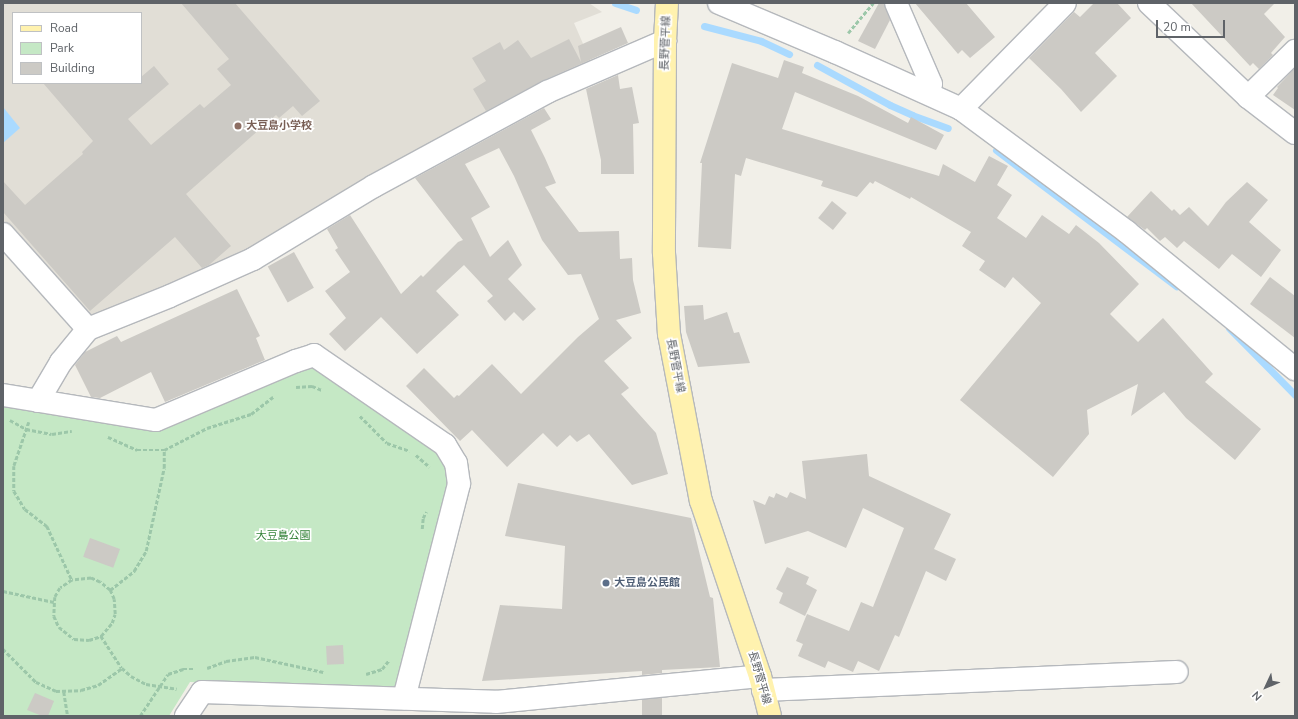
<!DOCTYPE html>
<html>
<head>
<meta charset="utf-8">
<style>
	body { margin:0 }
	#map { position:relative; width:1298px; height:719px; overflow:hidden; background:#f1efe8; font-family:"Nunito Sans","Noto Sans JP",sans-serif }
	div>[style] { position:absolute }
	.education>* { inset:0; background:#e1ded6 }
	.green>* { inset:0; background:#c5e8c5 }
	.water>* { inset:0; background:#aadaff }
	.stream>* { height:7px; margin:-3.5px; padding:0 3.5px; transform-origin:3.5px; border-radius:3.5px; background:#aadaff }
	.building>* { inset:0; background:#cccac5; transform-origin:0 0 }
	.path>* { height:2.5px; margin-top:-1.25px; transform-origin:0; background:repeating-linear-gradient(90deg,#9cc7a9 0 4px,transparent 0 6px) }
	.roads { filter:drop-shadow(1px 0 #b5b8bc) drop-shadow(-1px 0 #b5b8bc) drop-shadow(0 1px #b5b8bc) drop-shadow(0 -1px #b5b8bc) }
	.minor>* { height:22px; margin:-11px; padding:0 11px; transform-origin:11px; border-radius:11px; background:#fff }
	.major>* { height:22px; margin:-11px; padding:0 11px; transform-origin:11px; border-radius:11px; background:#fff2af }
	.dots>* { width:11px; height:11px; translate:-50% -50%; box-sizing:border-box; border:2px solid #fff; border-radius:50% }
	span { translate:-50% -50%; white-space:nowrap; text-align:center; line-height:1.15; -webkit-text-stroke:3.5px #fff; paint-order:stroke }
	.street-label { font-size:11px; color:#5f6368 }
	.education-label { font-size:11px; color:#785e54; font-weight:700 }
	.left { translate:0 -50%; text-align:left }
	.park-label { font-size:11px; color:#348238 }
	.service-label { font-size:11px; color:#4e5e75; font-weight:700 }
	.frame { position:absolute; inset:0; border:4px solid #5f6368; pointer-events:none }
	.legend { position:absolute; left:12px; top:12px; width:130px; height:72px; box-sizing:border-box; background:#fff; border:1px solid #bfc1c3; margin:0; padding:5px 7px; list-style:none; font-size:12px; color:#5f6368 }
	.legend li { display:flex; align-items:center; gap:8px; height:20px }
	.legend b { width:20px; border:1px solid #bfc1c3 }
	.north { position:absolute; left:1246px; top:667px; width:40px; height:40px; -webkit-text-stroke:3px #fff; paint-order:stroke; rotate:226deg; font-size:11px; font-weight:700; line-height:16px; text-align:center; color:#5f6368 }
	.north::after { content:''; display:block; margin:auto; width:14px; height:18px; background:#5f6368; clip-path:polygon(50% 0,100% 100%,50% 72%,0 100%) }
	.scale { position:absolute; left:1156px; top:20px; width:69px; height:18px; box-sizing:border-box; border:2px solid #5f6368; border-top:0; padding-left:5px; font-size:12px; line-height:14px; white-space:nowrap; color:#5f6368; -webkit-text-stroke:3px #fff; paint-order:stroke }
</style>
</head>
<body>
<div id="map">
	<div class="education">
		<i style="clip-path:polygon(evenodd,3px 3px,589px 3px,602px 12px,574px 23px,591px 62px,247px 256px,94px 322px,3px 219px,3px 3px,13px 13px,141px 13px,141px 83px,13px 83px,13px 13px)"></i>
	</div>
	<div class="green">
		<i style="clip-path:polygon(311px 366px,427px 444px,443px 458px,452px 474px,397px 688px,190px 682px,169px 716px,3px 716px,3px 403px,159px 426px)"></i>
	</div>
	<div class="water">
		<i style="clip-path:polygon(3px 107px,20px 128px,3px 143px)"></i>
	</div>
	<div class="stream">
		<i style="left:615px;top:3px;width:22px;rotate:18deg"></i>
		<i style="left:704px;top:26px;width:59px;rotate:14.7deg"></i>
		<i style="left:761px;top:41px;width:31px;rotate:25deg"></i>
		<i style="left:817px;top:65px;width:83px;rotate:28.7deg"></i>
		<i style="left:890px;top:105px;width:24px;rotate:24deg"></i>
		<i style="left:912px;top:115px;width:38px;rotate:20deg"></i>
		<i style="left:996px;top:150px;width:226px;rotate:37.1deg"></i>
		<i style="left:1229px;top:328px;width:94px;rotate:45.4deg"></i>
	</div>
	<div class="building">
		<i style="clip-path:polygon(181px 3px,235px 3px,320px 101px,302px 116px,293px 106px,279px 118px,276px 115px,186px 194px,231px 246px,209px 265px,202px 268px,175px 237px,90px 311px,3px 212px,3px 181px,25px 205px,83px 154px,82px 152px,93px 141px,43px 83px,141px 83px,141px 77px,154px 66px,169px 84px,128px 119px,151px 145px,200px 104px,204px 108px,231px 85px,217px 69px,229px 59px)"></i>
		<i style="clip-path:polygon(879px 3px,884px 3px,890px 20px,875px 49px,858px 41px)"></i>
		<i style="clip-path:polygon(915px 3px,966px 3px,995px 37px,970px 58px,962px 50px,958px 54px)"></i>
		<i style="clip-path:polygon(1094px 3px,1117px 3px,1131px 18px,1095px 53px,1117px 76px,1081px 112px,1061px 89px,1029px 58px,1074px 12px,1080px 17px)"></i>
		<i style="clip-path:polygon(1191px 3px,1275px 3px,1264px 14px,1285px 37px,1271px 53px,1273px 55px,1259px 69px,1253px 63px,1250px 66px)"></i>
		<i style="clip-path:polygon(621px 27px,628px 43px,542px 81px,486px 111px,473px 89px,486px 81px,472px 58px,500px 42px,504px 50px,518px 40px,531px 58px,569px 39px,581px 62px,578px 46px)"></i>
		<i style="clip-path:polygon(784px 60px,804px 67px,802px 73px,858px 96px,908px 123px,911px 117px,944px 135px,936px 150px,795px 92px,782px 129px,939px 176px,943px 164px,975px 182px,989px 156px,1008px 166px,997px 185px,1012px 195px,997px 218px,1026px 238px,1042px 215px,1069px 234px,1076px 225px,1099px 243px,1139px 284px,1110px 314px,1138px 342px,1163px 318px,1213px 374px,1205px 382px,1261px 429px,1235px 460px,1186px 418px,1164px 392px,1131px 416px,1138px 384px,1087px 410px,1089px 434px,1053px 477px,960px 400px,1041px 303px,1013px 277px,1005px 288px,979px 270px,985px 261px,962px 246px,971px 232px,911px 197px,910px 199px,875px 181px,873px 184px,870px 182px,857px 197px,821px 186px,823px 181px,746px 158px,741px 176px,735px 174px,731px 249px,698px 247px,702px 163px,700px 163px,732px 63px,778px 78px)"></i>
		<i style="clip-path:polygon(1295px 68px,1295px 110px,1273px 95px,1278px 88px,1277px 87px)"></i>
		<i style="clip-path:polygon(618px 75px,620px 89px,632px 87px,639px 123px,633px 124px,634px 174px,601px 174px,601px 160px,586px 89px)"></i>
		<i style="clip-path:polygon(544px 108px,551px 119px,531px 130px,545px 158px,556px 183px,545px 187px,579px 232px,619px 231px,620px 259px,632px 258px,633px 280px,641px 313px,616px 320px,632px 338px,604px 361px,629px 388px,621px 394px,656px 433px,668px 474px,632px 485px,589px 434px,577px 442px,570px 435px,557px 447px,543px 433px,507px 467px,472px 430px,460px 441px,406px 386px,424px 368px,454px 398px,457px 395px,459px 396px,492px 364px,521px 394px,578px 337px,599px 319px,581px 274px,568px 275px,542px 240px,514px 176px,499px 148px,465px 164px,490px 207px,471px 218px,490px 257px,508px 240px,522px 265px,508px 279px,536px 309px,523px 321px,514px 312px,505px 321px,487px 301px,493px 296px,464px 265px,436px 291px,459px 315px,417px 354px,381px 317px,345px 351px,329px 334px,346px 318px,325px 291px,350px 272px,335px 250px,338px 248px,327px 229px,350px 215px,401px 294px,421px 275px,423px 277px,458px 242px,463px 240px,415px 178px)"></i>
		<i style="clip-path:polygon(1247px 182px,1268px 200px,1249px 222px,1281px 250px,1261px 277px,1232px 254px,1219px 269px,1184px 241px,1177px 248px,1165px 237px,1160px 241px,1147px 228px,1145px 230px,1127px 217px,1151px 191px,1172px 211px,1174px 209px,1180px 215px,1189px 207px,1208px 226px,1226px 202px)"></i>
		<i style="left:832px;top:201px;width:19px;height:22px;rotate:39deg"></i>
		<i style="left:294px;top:252px;width:41px;height:30px;rotate:61deg"></i>
		<i style="clip-path:polygon(1270px 277px,1295px 296px,1295px 338px,1250px 304px)"></i>
		<i style="clip-path:polygon(237px 289px,260px 336px,256px 338px,265px 360px,165px 402px,151px 372px,100px 398px,91px 397px,75px 365px,85px 352px,117px 336px,121px 342px)"></i>
		<i style="clip-path:polygon(703px 305px,704px 320px,727px 312px,734px 333px,739px 332px,750px 363px,698px 367px,686px 332px,684px 306px)"></i>
		<i style="clip-path:polygon(867px 454px,869px 476px,951px 514px,934px 549px,956px 559px,946px 581px,926px 571px,899px 637px,895px 635px,879px 671px,858px 661px,853px 672px,828px 661px,825px 668px,798px 656px,803px 644px,796px 641px,807px 614px,849px 631px,861px 602px,873px 607px,904px 528px,863px 508px,846px 548px,808px 531px,765px 544px,753px 500px,765px 505px,769px 496px,774px 498px,776px 493px,787px 498px,790px 492px,806px 499px,802px 461px)"></i>
		<i style="clip-path:polygon(518px 483px,691px 518px,710px 597px,713px 598px,720px 667px,662px 670px,662px 673px,642px 675px,642px 671px,482px 681px,500px 605px,562px 609px,565px 546px,505px 536px)"></i>
		<i style="left:90px;top:538px;width:32px;height:20px;rotate:20deg"></i>
		<i style="clip-path:polygon(787px 567px,809px 577px,806px 584px,817px 590px,805px 616px,779px 603px,783px 593px,776px 589px)"></i>
		<i style="left:343px;top:645px;width:19px;height:17px;rotate:87deg"></i>
		<i style="clip-path:polygon(35px 693px,54px 701px,48px 716px,42px 716px,27px 710px)"></i>
		<i style="left:662px;top:698px;width:18px;height:20px;rotate:90deg"></i>
	</div>
	<div class="path">
		<i style="left:848px;top:33px;width:39px;rotate:-50deg"></i>
		<i style="left:296px;top:387px;width:16px;rotate:-4deg"></i>
		<i style="left:312px;top:386px;width:11px;rotate:22deg"></i>
		<i style="left:360px;top:416px;width:38px;rotate:45deg"></i>
		<i style="left:387px;top:443px;width:24px;rotate:19deg"></i>
		<i style="left:10px;top:420px;width:18px;rotate:29deg"></i>
		<i style="left:26px;top:429px;width:26px;rotate:11deg"></i>
		<i style="left:52px;top:434px;width:20px;rotate:-9deg"></i>
		<i style="left:29px;top:422px;width:46px;rotate:108.8deg"></i>
		<i style="left:14px;top:466px;width:25px;rotate:90deg"></i>
		<i style="left:14px;top:491px;width:21px;rotate:59deg"></i>
		<i style="left:25px;top:509px;width:28px;rotate:38deg"></i>
		<i style="left:47px;top:526px;width:60px;rotate:65.2deg"></i>
		<i style="left:108px;top:437px;width:32px;rotate:24deg"></i>
		<i style="left:137px;top:450px;width:27px"></i>
		<i style="left:164px;top:450px;width:48px;rotate:-27.1deg"></i>
		<i style="left:207px;top:428px;width:46px;rotate:-17.7deg"></i>
		<i style="left:251px;top:414px;width:28px;rotate:-38deg"></i>
		<i style="left:416px;top:455px;width:18px;rotate:41deg"></i>
		<i style="left:422px;top:529px;width:11px;rotate:-85deg"></i>
		<i style="left:423px;top:518px;width:7px;rotate:-63deg"></i>
		<i style="left:110px;top:590px;width:31px;rotate:-38deg"></i>
		<i style="left:134px;top:571px;width:23px;rotate:-59deg"></i>
		<i style="left:146px;top:551px;width:85px;rotate:-77.8deg"></i>
		<i style="left:164px;top:468px;width:18px;rotate:-90deg"></i>
		<i style="left:3px;top:591px;width:52px;rotate:12.2deg"></i>
		<i style="left:101px;top:636px;width:17px;rotate:-50deg"></i>
		<i style="left:112px;top:623px;width:9px;rotate:-72deg"></i>
		<i style="left:115px;top:614px;width:15px;rotate:-94deg"></i>
		<i style="left:114px;top:599px;width:10px;rotate:-114deg"></i>
		<i style="left:110px;top:590px;width:13px;rotate:-141deg"></i>
		<i style="left:100px;top:582px;width:10px;rotate:-156deg"></i>
		<i style="left:91px;top:578px;width:19px;rotate:174deg"></i>
		<i style="left:72px;top:580px;width:14px;rotate:146deg"></i>
		<i style="left:60px;top:588px;width:10px;rotate:119deg"></i>
		<i style="left:55px;top:597px;width:19px;rotate:93deg"></i>
		<i style="left:54px;top:616px;width:12px;rotate:66deg"></i>
		<i style="left:59px;top:627px;width:19px;rotate:39deg"></i>
		<i style="left:74px;top:639px;width:15px;rotate:4deg"></i>
		<i style="left:89px;top:640px;width:13px;rotate:-18deg"></i>
		<i style="left:101px;top:636px;width:38px;rotate:57deg"></i>
		<i style="left:122px;top:668px;width:12px;rotate:42deg"></i>
		<i style="left:131px;top:676px;width:17px;rotate:28deg"></i>
		<i style="left:146px;top:684px;width:31px;rotate:9deg"></i>
		<i style="left:3px;top:649px;width:47px;rotate:45deg"></i>
		<i style="left:36px;top:682px;width:22px;rotate:24deg"></i>
		<i style="left:56px;top:691px;width:25px;rotate:-2deg"></i>
		<i style="left:81px;top:690px;width:18px;rotate:-16deg"></i>
		<i style="left:98px;top:685px;width:29px;rotate:-35deg"></i>
		<i style="left:207px;top:668px;width:20px;rotate:-20deg"></i>
		<i style="left:226px;top:661px;width:29px;rotate:-8deg"></i>
		<i style="left:255px;top:657px;width:70px;rotate:12.4deg"></i>
		<i style="left:366px;top:674px;width:17px;rotate:-17deg"></i>
		<i style="left:382px;top:669px;width:11px;rotate:-52deg"></i>
		<i style="left:64px;top:692px;width:24px;rotate:81deg"></i>
		<i style="left:140px;top:716px;width:50px;rotate:-56.3deg"></i>
		<i style="left:168px;top:674px;width:16px;rotate:-18deg"></i>
		<i style="left:183px;top:669px;width:12px"></i>
	</div>
	<div class="roads">
		<div class="minor">
			<i style="left:719px;top:3px;width:126px;rotate:22.9deg"></i>
			<i style="left:835px;top:52px;width:138px;rotate:24.3deg"></i>
			<i style="left:961px;top:109px;width:207px;rotate:36.5deg"></i>
			<i style="left:1127px;top:232px;width:217px;rotate:39.2deg"></i>
			<i style="left:896px;top:3px;width:88px;rotate:66.6deg"></i>
			<i style="left:931px;top:84px;width:9px;rotate:111deg"></i>
			<i style="left:1149px;top:3px;width:137px;rotate:43.5deg"></i>
			<i style="left:1248px;top:97px;width:59px;rotate:37.5deg"></i>
			<i style="left:1248px;top:97px;width:66px;rotate:-44.4deg"></i>
			<i style="left:961px;top:109px;width:148px;rotate:-45.5deg"></i>
			<i style="left:3px;top:234px;width:127px;rotate:48.2deg"></i>
			<i style="left:3px;top:395px;width:155px;rotate:9.3deg"></i>
			<i style="left:156px;top:420px;width:152px;rotate:-22.9deg"></i>
			<i style="left:296px;top:361px;width:19px;rotate:-18deg"></i>
			<i style="left:314px;top:355px;width:159px;rotate:34.5deg"></i>
			<i style="left:445px;top:445px;width:21px;rotate:59deg"></i>
			<i style="left:456px;top:463px;width:21px;rotate:82deg"></i>
			<i style="left:459px;top:484px;width:221px;rotate:104.4deg"></i>
			<i style="left:38px;top:401px;width:45px;rotate:-59.5deg"></i>
			<i style="left:61px;top:362px;width:43px;rotate:-50.7deg"></i>
			<i style="left:88px;top:329px;width:88px;rotate:-21.9deg"></i>
			<i style="left:170px;top:296px;width:91px;rotate:-24deg"></i>
			<i style="left:253px;top:259px;width:141px;rotate:-31.1deg"></i>
			<i style="left:374px;top:186px;width:197px;rotate:-28.5deg"></i>
			<i style="left:547px;top:92px;width:129px;rotate:-23.4deg"></i>
			<i style="left:763px;top:690px;width:414px;rotate:-2.5deg"></i>
			<i style="left:186px;top:716px;width:29px;rotate:-56deg"></i>
			<i style="left:202px;top:692px;width:294px;rotate:1.9deg"></i>
			<i style="left:496px;top:702px;width:265px;rotate:-5.6deg"></i>
		</div>
		<div class="major">
			<i style="left:667px;top:3px;width:38px;rotate:93deg"></i>
			<i style="left:665px;top:41px;width:212px;rotate:90.3deg"></i>
			<i style="left:664px;top:253px;width:81px;rotate:86.5deg"></i>
			<i style="left:669px;top:334px;width:170px;rotate:79.2deg"></i>
			<i style="left:701px;top:501px;width:185px;rotate:71.4deg"></i>
			<i style="left:760px;top:676px;width:41px;rotate:76deg"></i>
		</div>
	</div>
	<div class="dots">
		<i style="left:238px;top:126px;background:#8d6e63"></i>
		<i style="left:606px;top:583px;background:#5c6f8a"></i>
	</div>
	<div class="street-label">
		<span style="left:666px;top:43px;rotate:-88deg">長野菅平線</span>
		<span style="left:675px;top:366px;rotate:79deg">長野菅平線</span>
		<span style="left:759px;top:678px;rotate:74deg">長野菅平線</span>
	</div>
	<div class="education-label">
		<span class="left" style="left:246px;top:126px">大豆島小学校</span>
	</div>
	<div class="park-label">
		<span style="left:283px;top:536px">大豆島公園</span>
	</div>
	<div class="service-label">
		<span class="left" style="left:614px;top:583px">大豆島公民館</span>
	</div>
	<div class="frame"></div>
	<ul class="legend">
	<li><b style="height:5px;background:#fff2af"></b>Road</li>
	<li><b style="height:11px;background:#c5e8c5"></b>Park</li>
	<li><b style="height:11px;background:#cccac5"></b>Building</li>
	</ul>
	<div class="north">N</div>
	<div class="scale">20 m</div>
</div>
</body>
</html>
